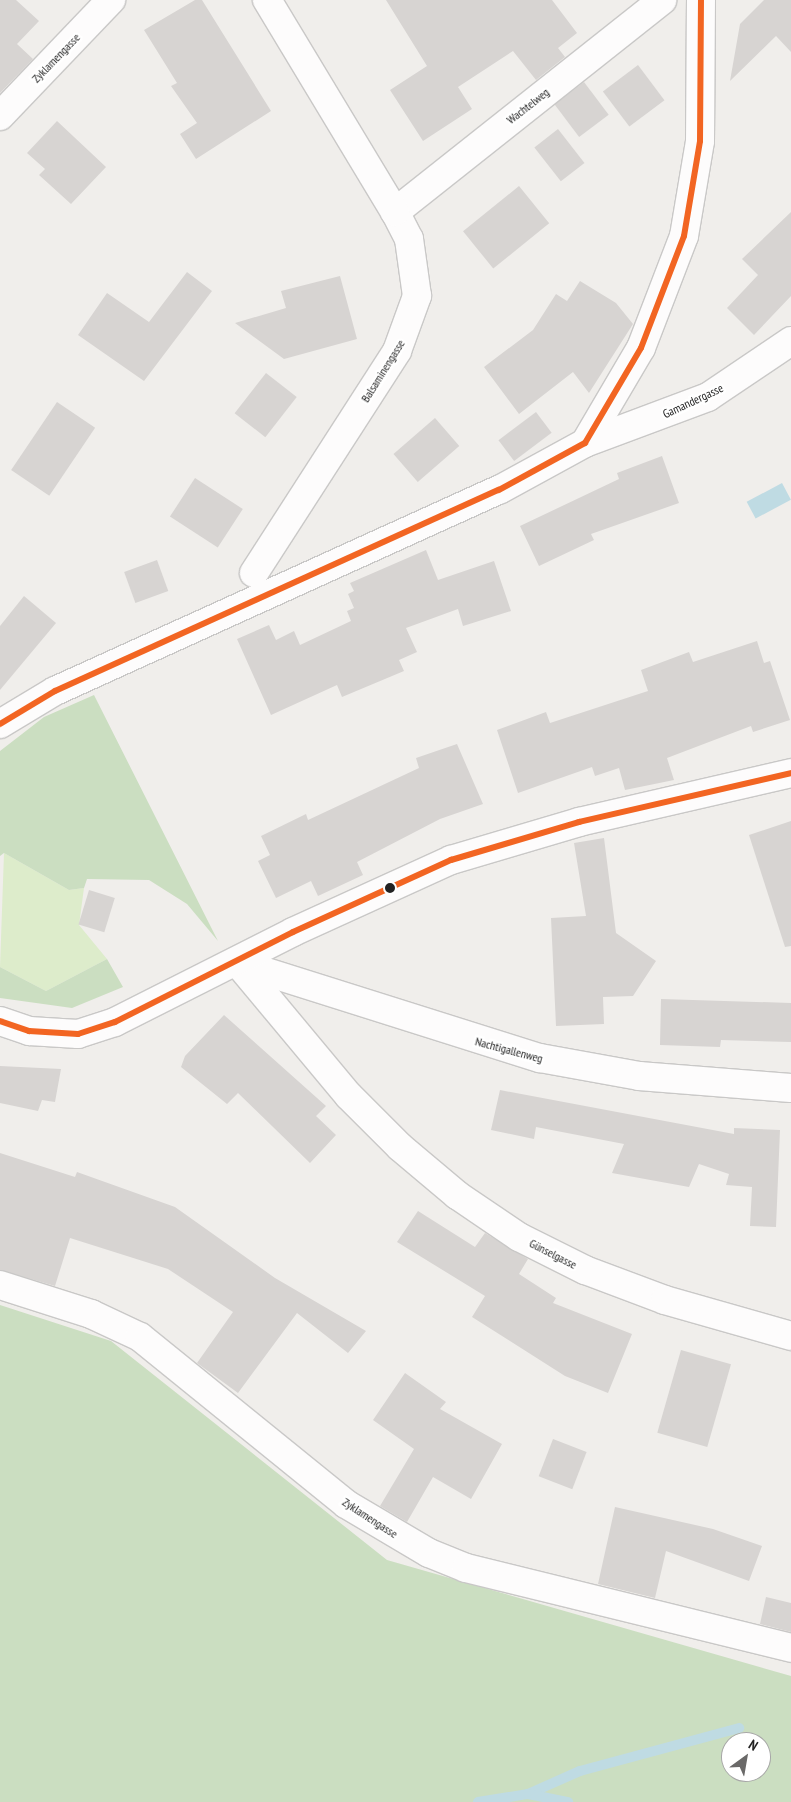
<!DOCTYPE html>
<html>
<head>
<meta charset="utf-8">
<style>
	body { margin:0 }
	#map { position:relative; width:791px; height:1802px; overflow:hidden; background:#f0eeeb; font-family:"PT Sans Narrow",sans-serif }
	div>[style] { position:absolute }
	.grass>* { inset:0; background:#ddeccb }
	.forest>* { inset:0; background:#cbdec1 }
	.water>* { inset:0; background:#bfdbe3; transform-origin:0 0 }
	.stream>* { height:10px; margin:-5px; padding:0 5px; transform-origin:5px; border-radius:5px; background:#bfdbe3 }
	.building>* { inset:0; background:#d7d4d2; transform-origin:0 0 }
	.roads { filter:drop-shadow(1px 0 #c9c8c7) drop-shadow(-1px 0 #c9c8c7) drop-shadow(0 1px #c9c8c7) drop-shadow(0 -1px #c9c8c7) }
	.minor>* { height:28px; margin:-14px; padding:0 14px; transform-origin:14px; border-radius:14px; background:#fdfcfc }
	.bus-1>* { height:6px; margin:-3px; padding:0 3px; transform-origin:3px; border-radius:3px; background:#f26522 }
	.dots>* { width:14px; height:14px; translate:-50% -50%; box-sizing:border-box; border:2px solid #fff; border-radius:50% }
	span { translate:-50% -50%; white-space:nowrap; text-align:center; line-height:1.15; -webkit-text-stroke:5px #fff; paint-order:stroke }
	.street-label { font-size:12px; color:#222 }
	.north { position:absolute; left:721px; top:1732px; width:50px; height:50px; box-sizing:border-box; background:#fff; border:1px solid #a7a7a7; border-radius:50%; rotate:32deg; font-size:14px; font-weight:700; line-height:20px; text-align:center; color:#222 }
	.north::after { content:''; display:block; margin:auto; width:18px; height:22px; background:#6a6968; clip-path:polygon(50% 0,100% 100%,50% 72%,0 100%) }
</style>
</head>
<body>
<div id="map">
	<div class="grass">
		<i style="clip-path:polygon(4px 853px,69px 890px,84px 888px,79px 925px,107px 959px,46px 991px,0 967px)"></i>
	</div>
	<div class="forest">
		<i style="clip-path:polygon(94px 695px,218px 941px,187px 904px,149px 880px,87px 879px,84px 888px,69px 890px,4px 853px,0 856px,0 751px,44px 717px)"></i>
		<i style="clip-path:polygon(107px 959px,123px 987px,72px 1008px,0 998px,0 967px,46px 991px)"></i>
		<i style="clip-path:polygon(evenodd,0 1305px,111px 1341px,387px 1560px,791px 1676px,791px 1802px,0 1802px,0 1305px,731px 1742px,761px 1742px,761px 1772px,731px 1772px,731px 1742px)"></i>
	</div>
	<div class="water">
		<i style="left:782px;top:483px;width:19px;height:40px;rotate:62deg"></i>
	</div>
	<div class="stream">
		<i style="left:528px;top:1794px;width:57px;rotate:-23.9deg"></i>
		<i style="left:580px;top:1771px;width:165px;rotate:-15.1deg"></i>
		<i style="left:478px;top:1802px;width:51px;rotate:-9.1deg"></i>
		<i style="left:528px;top:1794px;width:41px;rotate:11.3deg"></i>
	</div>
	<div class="building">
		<i style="clip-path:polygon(0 0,16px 0,39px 21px,17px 44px,33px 59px,0 93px)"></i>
		<i style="clip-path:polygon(195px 0,202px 0,271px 111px,196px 159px,180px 134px,197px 123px,171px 86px,177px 83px,144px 30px)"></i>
		<i style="clip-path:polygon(386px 0,552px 0,577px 33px,558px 48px,565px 57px,536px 80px,513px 51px,458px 87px,472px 109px,423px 141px,390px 90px,427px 66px)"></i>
		<i style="clip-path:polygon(764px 0,791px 0,791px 52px,776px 36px,730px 81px,740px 24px)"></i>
		<i style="left:638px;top:65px;width:44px;height:44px;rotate:53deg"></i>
		<i style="left:584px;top:82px;width:41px;height:37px;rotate:53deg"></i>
		<i style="clip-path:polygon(57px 121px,106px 167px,71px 204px,39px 175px,45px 169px,27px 153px)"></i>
		<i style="left:558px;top:129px;width:43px;height:30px;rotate:52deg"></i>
		<i style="left:519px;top:186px;width:48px;height:72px;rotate:51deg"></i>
		<i style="clip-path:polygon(791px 212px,791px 296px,754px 335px,727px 308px,758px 275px,742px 259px)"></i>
		<i style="clip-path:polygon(187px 272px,212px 291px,144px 381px,78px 335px,107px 293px,149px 322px)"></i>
		<i style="clip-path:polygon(340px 276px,357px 339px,284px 359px,235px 323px,286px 308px,281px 291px)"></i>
		<i style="clip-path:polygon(580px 281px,616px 303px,633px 324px,589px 393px,573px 372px,519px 414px,484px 367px,533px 330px,556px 294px,567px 301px)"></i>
		<i style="left:266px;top:373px;width:39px;height:51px;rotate:38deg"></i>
		<i style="left:57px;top:402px;width:46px;height:82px;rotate:34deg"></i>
		<i style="left:536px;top:412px;width:26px;height:47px;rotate:53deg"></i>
		<i style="left:435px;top:418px;width:37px;height:55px;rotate:49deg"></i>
		<i style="clip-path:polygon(662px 456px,679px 503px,591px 534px,594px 540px,539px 566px,520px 526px,619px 479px,617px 473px)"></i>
		<i style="left:195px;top:478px;width:57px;height:46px;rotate:33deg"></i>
		<i style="clip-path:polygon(426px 550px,438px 580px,494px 561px,511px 611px,463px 626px,458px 609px,406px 628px,417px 652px,399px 660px,404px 671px,342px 697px,337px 685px,271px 715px,237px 639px,269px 625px,276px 640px,294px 631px,300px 645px,351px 621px,347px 611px,354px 608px,348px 594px,354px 591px,350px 583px)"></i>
		<i style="left:157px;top:560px;width:33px;height:35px;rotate:70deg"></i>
		<i style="clip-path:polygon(24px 596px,56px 623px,0 690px,0 626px)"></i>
		<i style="clip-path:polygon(757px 641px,764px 663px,770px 661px,790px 720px,753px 732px,751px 726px,667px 758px,674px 780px,625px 790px,619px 768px,595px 776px,592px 767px,518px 793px,497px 730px,546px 712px,550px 723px,648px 691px,641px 670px,689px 652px,693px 662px)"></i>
		<i style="clip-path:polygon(457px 744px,483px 804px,440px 819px,357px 862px,363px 875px,318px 896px,311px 881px,276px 898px,258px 861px,270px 855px,261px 836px,306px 814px,308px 820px,419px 768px,416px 758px)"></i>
		<i style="clip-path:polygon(791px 821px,791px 946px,785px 947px,749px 835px)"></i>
		<i style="clip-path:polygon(604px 838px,616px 933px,656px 961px,633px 996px,603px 997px,604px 1024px,556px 1026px,551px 918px,586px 916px,574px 843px)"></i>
		<i style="left:89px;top:890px;width:27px;height:36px;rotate:17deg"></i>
		<i style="clip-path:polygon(661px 999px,791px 1003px,791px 1042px,721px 1040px,720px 1047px,660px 1045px)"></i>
		<i style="clip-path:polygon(224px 1015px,326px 1106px,316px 1116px,336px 1135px,310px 1163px,238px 1093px,227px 1104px,181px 1067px,185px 1056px)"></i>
		<i style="clip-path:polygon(0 1066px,61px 1069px,55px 1102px,42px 1100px,38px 1111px,0 1103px)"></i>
		<i style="clip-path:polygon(500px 1090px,734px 1134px,734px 1128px,780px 1130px,776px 1227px,750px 1226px,752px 1187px,726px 1185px,729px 1174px,699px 1164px,689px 1187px,612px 1173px,624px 1144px,536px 1127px,534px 1139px,491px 1130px)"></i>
		<i style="clip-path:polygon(0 1153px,75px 1177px,77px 1172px,175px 1207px,275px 1278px,366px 1331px,348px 1353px,297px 1313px,238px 1393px,197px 1363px,233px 1312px,168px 1269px,70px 1238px,55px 1286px,0 1270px)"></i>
		<i style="clip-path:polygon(418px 1211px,475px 1247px,485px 1233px,528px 1259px,519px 1274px,556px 1298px,553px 1303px,632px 1334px,608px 1393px,565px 1376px,472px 1317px,485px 1296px,397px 1242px)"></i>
		<i style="left:681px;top:1350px;width:52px;height:86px;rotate:16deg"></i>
		<i style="clip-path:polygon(405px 1373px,446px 1402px,440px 1409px,502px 1444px,471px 1499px,433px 1477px,407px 1522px,380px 1506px,414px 1449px,373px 1420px)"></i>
		<i style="left:553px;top:1439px;width:36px;height:40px;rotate:21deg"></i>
		<i style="clip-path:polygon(615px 1507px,713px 1529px,762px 1546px,749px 1581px,666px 1551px,655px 1598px,598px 1584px)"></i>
		<i style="clip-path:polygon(766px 1597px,791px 1603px,791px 1632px,760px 1624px)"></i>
	</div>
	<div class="roads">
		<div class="minor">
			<i style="left:0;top:116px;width:161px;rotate:-46.3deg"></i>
			<i style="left:395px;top:212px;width:341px;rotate:-38.4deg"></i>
			<i style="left:585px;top:443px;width:131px;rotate:-20.5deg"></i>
			<i style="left:708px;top:397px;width:100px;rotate:-34deg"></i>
			<i style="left:254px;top:573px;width:264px;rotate:-57.2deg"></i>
			<i style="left:397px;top:351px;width:59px;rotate:-70deg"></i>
			<i style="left:417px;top:296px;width:58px;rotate:-98deg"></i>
			<i style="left:409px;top:239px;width:30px;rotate:-117deg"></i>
			<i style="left:395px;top:212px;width:248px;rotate:-121.1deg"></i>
			<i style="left:0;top:724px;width:64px;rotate:-31deg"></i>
			<i style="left:55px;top:691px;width:487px;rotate:-24.4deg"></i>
			<i style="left:499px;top:490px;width:98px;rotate:-28.7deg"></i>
			<i style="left:585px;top:443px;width:110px;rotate:-59.5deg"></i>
			<i style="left:641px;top:348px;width:120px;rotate:-69deg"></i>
			<i style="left:684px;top:236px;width:96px;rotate:-80.4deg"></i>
			<i style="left:700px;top:141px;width:141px;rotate:-89.6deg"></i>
			<i style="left:238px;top:963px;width:173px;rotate:50.2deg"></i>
			<i style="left:349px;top:1096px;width:72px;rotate:45deg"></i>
			<i style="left:400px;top:1147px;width:75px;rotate:40.1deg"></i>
			<i style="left:457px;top:1195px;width:75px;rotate:34.1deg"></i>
			<i style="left:519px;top:1237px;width:74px;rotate:26.6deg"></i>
			<i style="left:585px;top:1270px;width:85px;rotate:20.6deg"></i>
			<i style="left:665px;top:1300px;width:131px;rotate:15.9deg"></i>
			<i style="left:238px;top:963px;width:317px;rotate:17.5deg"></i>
			<i style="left:540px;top:1058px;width:101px;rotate:10.3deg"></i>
			<i style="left:639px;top:1076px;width:152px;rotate:4.5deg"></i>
			<i style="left:0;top:1021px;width:31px;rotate:19deg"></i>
			<i style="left:29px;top:1031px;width:49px;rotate:3.5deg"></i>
			<i style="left:78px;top:1034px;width:39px;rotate:-18deg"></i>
			<i style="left:115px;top:1022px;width:199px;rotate:-26.8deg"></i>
			<i style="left:293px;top:932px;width:174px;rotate:-24.5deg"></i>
			<i style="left:451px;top:860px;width:134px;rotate:-16.5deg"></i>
			<i style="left:579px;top:822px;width:218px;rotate:-13deg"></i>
			<i style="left:0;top:1285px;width:96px;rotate:17.7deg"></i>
			<i style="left:91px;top:1314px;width:54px;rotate:25.1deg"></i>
			<i style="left:140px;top:1337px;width:265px;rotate:39deg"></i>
			<i style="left:346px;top:1504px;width:96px;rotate:30.6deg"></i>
			<i style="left:429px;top:1553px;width:40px;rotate:22deg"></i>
			<i style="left:466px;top:1568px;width:335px;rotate:13.8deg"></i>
		</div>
	</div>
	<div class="bus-1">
		<i style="left:0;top:724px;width:64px;rotate:-31deg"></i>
		<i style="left:55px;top:691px;width:487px;rotate:-24.4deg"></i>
		<i style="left:499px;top:490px;width:98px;rotate:-28.7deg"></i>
		<i style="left:585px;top:443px;width:110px;rotate:-59.5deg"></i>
		<i style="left:641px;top:348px;width:120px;rotate:-69deg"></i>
		<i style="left:684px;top:236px;width:96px;rotate:-80.4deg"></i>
		<i style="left:700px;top:141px;width:141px;rotate:-89.6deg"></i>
		<i style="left:0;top:1021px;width:31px;rotate:19deg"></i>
		<i style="left:29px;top:1031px;width:49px;rotate:3.5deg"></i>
		<i style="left:78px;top:1034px;width:39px;rotate:-18deg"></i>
		<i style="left:115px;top:1022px;width:199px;rotate:-26.8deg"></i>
		<i style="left:293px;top:932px;width:174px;rotate:-24.5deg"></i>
		<i style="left:451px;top:860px;width:134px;rotate:-16.5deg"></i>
		<i style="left:579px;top:822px;width:218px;rotate:-13deg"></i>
	</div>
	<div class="dots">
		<i style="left:390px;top:888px;background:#222"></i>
	</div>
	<div class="street-label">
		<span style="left:56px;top:58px;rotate:-46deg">Zyklamengasse</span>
		<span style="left:528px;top:106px;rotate:-38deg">Wachtelweg</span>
		<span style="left:383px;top:371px;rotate:-58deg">Balsaminengasse</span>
		<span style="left:693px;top:401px;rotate:-25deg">Gamandergasse</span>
		<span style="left:509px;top:1050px;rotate:15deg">Nachtigallenweg</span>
		<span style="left:553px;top:1254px;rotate:27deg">Günselgasse</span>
		<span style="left:370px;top:1518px;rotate:33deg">Zyklamengasse</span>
	</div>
	<div class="north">N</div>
</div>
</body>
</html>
